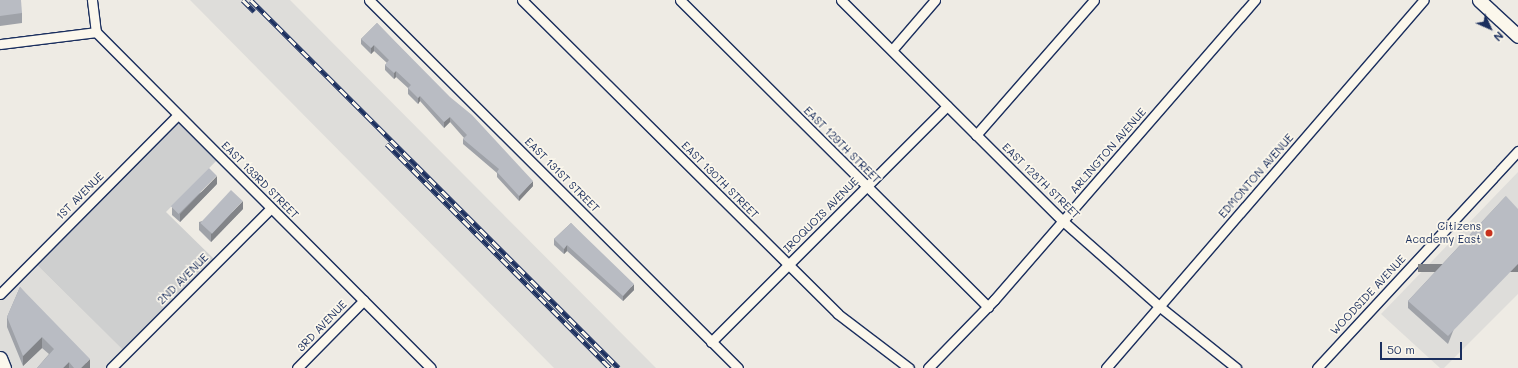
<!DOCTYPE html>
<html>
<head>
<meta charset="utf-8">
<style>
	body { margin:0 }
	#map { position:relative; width:1518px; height:368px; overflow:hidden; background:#eeebe4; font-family:Mali,sans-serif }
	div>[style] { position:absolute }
	.built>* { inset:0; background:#deddda }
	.green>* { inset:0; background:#cecfcf }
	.roads { filter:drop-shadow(1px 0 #1b2f5e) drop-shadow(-1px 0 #1b2f5e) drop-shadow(0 1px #1b2f5e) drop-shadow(0 -1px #1b2f5e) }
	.street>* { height:9px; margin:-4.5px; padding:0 4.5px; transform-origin:4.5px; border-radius:4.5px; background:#fbf7ec }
	.secondary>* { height:13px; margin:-6.5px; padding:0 6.5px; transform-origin:6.5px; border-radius:6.5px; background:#fbf7ec }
	.rail>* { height:4.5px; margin-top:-2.25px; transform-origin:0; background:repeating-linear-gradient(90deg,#fbf7ec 0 9px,#1b2f5e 0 18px); box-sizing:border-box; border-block:1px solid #1b2f5e }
	.wall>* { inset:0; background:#9fa2a8 }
	.shaded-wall>* { inset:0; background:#828488; transform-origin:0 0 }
	.building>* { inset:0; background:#b9bcc3; transform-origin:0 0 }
	.dots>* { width:11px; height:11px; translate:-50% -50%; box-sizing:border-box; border:2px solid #fbf7ec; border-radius:50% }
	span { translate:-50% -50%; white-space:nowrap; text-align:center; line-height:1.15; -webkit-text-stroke:3.5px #fbf7ec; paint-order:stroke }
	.street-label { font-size:11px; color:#1b2f5e }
	.poi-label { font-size:11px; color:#1b2f5e }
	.right { translate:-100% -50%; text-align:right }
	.north { position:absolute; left:1470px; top:8px; width:40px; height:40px; -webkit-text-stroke:3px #fbf7ec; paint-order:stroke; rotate:135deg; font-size:11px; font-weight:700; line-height:16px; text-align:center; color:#1b2f5e }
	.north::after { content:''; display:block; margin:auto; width:14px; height:18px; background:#1b2f5e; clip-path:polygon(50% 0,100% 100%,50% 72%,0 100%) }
	.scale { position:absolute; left:1380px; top:342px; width:82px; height:18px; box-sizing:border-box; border:2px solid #1b2f5e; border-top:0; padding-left:5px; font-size:12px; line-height:14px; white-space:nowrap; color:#1b2f5e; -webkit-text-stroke:3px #fbf7ec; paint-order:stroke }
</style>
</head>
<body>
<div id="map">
	<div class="built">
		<i style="clip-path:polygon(190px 0,290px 0,656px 368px,554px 368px)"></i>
		<i style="clip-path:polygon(1518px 172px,1518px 294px,1444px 368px,1440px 368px,1381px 314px)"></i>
		<i style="clip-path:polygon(33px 261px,126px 353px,111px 368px,4px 368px,0 358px,0 294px)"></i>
	</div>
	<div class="green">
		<i style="clip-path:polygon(178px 115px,220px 157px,166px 212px,217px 262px,126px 353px,33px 261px)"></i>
	</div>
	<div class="roads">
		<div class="street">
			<i style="left:92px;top:0;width:32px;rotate:83deg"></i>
			<i style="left:96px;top:32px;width:474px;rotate:45.1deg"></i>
			<i style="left:369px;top:0;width:521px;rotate:44.92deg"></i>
			<i style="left:522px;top:0;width:445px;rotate:44.8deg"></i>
			<i style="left:838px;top:314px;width:89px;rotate:37.3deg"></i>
			<i style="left:680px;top:0;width:435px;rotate:44.9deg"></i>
			<i style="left:841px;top:0;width:313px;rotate:44.9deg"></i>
			<i style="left:1063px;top:221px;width:128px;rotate:41.5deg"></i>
			<i style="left:1159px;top:306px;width:99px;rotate:38.8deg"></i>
			<i style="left:0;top:44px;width:97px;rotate:-7.1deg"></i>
			<i style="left:892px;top:50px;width:66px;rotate:-49.3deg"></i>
			<i style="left:976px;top:135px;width:179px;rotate:-48.8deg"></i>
			<i style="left:0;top:294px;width:252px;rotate:-45.2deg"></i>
			<i style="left:711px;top:342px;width:334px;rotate:-45deg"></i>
			<i style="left:111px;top:368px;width:226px;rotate:-45deg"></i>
			<i style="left:297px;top:368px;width:95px;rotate:-45.4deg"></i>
			<i style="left:928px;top:368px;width:95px;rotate:-45.9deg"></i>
			<i style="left:994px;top:300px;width:398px;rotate:-49deg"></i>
			<i style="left:1106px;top:368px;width:486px;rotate:-49.2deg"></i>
			<i style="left:1317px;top:368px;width:296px;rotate:-47.2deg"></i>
		</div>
		<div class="secondary">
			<i style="left:1479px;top:0;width:53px;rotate:42.7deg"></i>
			<i style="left:0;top:358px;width:11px;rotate:68deg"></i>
		</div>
	</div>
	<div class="rail">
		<i style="left:243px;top:0;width:16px;rotate:45deg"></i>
		<i style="left:251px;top:0;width:520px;rotate:45deg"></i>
		<i style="left:387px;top:144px;width:316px;rotate:45.1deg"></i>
	</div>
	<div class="wall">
		<i style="clip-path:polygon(0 0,22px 13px,22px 23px,0 26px)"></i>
		<i style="clip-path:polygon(377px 23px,533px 186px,519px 201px,497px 177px,497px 173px,463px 144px,463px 139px,464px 138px,450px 122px,444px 128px,420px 101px,418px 104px,408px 94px,408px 88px,396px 77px,394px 79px,385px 70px,385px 65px,387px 63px,374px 51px,371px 54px,361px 44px,361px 39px)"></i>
		<i style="clip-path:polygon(217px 184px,180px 222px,172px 215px,172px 207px)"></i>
		<i style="clip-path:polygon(1506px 196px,1448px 344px,1408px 308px,1408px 301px)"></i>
		<i style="clip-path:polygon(243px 209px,211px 242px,199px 230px,199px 222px)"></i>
		<i style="clip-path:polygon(571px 223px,634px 290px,623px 301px,567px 251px,564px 254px,554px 245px,554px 239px)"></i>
		<i style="clip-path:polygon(20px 287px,90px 368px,37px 368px,49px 354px,42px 348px,23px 366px,7px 327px,7px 317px)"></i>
	</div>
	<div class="shaded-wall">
		<i style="clip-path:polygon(374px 45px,374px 51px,371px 54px,371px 48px)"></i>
		<i style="clip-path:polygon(396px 71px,396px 77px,394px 79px,394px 73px)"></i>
		<i style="clip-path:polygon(420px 96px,420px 101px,418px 104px,418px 98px)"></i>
		<i style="clip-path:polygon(450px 117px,450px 122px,444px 128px,444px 122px)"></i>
		<i style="clip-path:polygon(217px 176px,217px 184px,180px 222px,180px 214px)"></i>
		<i style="clip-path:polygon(533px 181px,533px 186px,519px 201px,519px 196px)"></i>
		<i style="clip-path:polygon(243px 201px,243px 209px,211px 242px,211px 234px)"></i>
		<i style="clip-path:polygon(567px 245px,567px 251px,564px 254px,564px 249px)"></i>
		<i style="left:1518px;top:264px;width:8px;height:100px;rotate:90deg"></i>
		<i style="clip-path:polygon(634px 284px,634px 290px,623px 301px,623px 296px)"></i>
		<i style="clip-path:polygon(42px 337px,42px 348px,23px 366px,23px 356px)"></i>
		<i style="clip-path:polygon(90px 359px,90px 368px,81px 368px)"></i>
		<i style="clip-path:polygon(69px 362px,69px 368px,63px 368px)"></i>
	</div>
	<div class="building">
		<i style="clip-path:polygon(0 0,21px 0,22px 13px,0 16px)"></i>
		<i style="clip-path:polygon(377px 23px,450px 97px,472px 115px,533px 181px,519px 196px,497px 172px,499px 169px,463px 139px,467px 135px,450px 117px,444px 122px,420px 96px,418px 98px,408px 88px,411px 85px,396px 71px,394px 73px,385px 65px,389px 60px,374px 45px,371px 48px,361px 39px)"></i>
		<i style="left:209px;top:168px;width:11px;height:54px;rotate:45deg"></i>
		<i style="left:231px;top:190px;width:16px;height:45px;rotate:43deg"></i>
		<i style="clip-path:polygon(1506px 196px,1518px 209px,1518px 264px,1448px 336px,1408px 301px)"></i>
		<i style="clip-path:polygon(571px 223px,634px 284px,623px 296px,567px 245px,564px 249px,554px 239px)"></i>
		<i style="clip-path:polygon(20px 287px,90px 359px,81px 368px,74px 368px,69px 362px,63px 368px,37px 368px,54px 349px,42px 337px,23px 356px,7px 317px)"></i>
	</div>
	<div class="dots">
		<i style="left:1489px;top:233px;background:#c8321e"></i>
	</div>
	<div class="street-label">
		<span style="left:842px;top:145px;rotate:45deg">EAST 129TH STREET</span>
		<span style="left:1108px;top:151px;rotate:-49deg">ARLINGTON AVENUE</span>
		<span style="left:562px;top:175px;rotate:45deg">EAST 131ST STREET</span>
		<span style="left:1256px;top:176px;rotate:-49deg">EDMONTON AVENUE</span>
		<span style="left:260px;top:180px;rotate:45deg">EAST 133RD STREET</span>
		<span style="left:720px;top:180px;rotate:45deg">EAST 130TH STREET</span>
		<span style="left:1041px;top:181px;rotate:44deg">EAST 128TH STREET</span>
		<span style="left:80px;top:196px;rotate:-45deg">1ST AVENUE</span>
		<span style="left:821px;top:215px;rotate:-45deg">IROQUOIS AVENUE</span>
		<span style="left:183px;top:279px;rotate:-45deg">2ND AVENUE</span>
		<span style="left:1368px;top:295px;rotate:-47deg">WOODSIDE AVENUE</span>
		<span style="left:322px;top:326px;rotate:-46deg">3RD AVENUE</span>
	</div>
	<div class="poi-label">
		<span class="right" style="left:1481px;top:233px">Citizens<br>Academy East</span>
	</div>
	<div class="north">N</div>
	<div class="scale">50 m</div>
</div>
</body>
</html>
